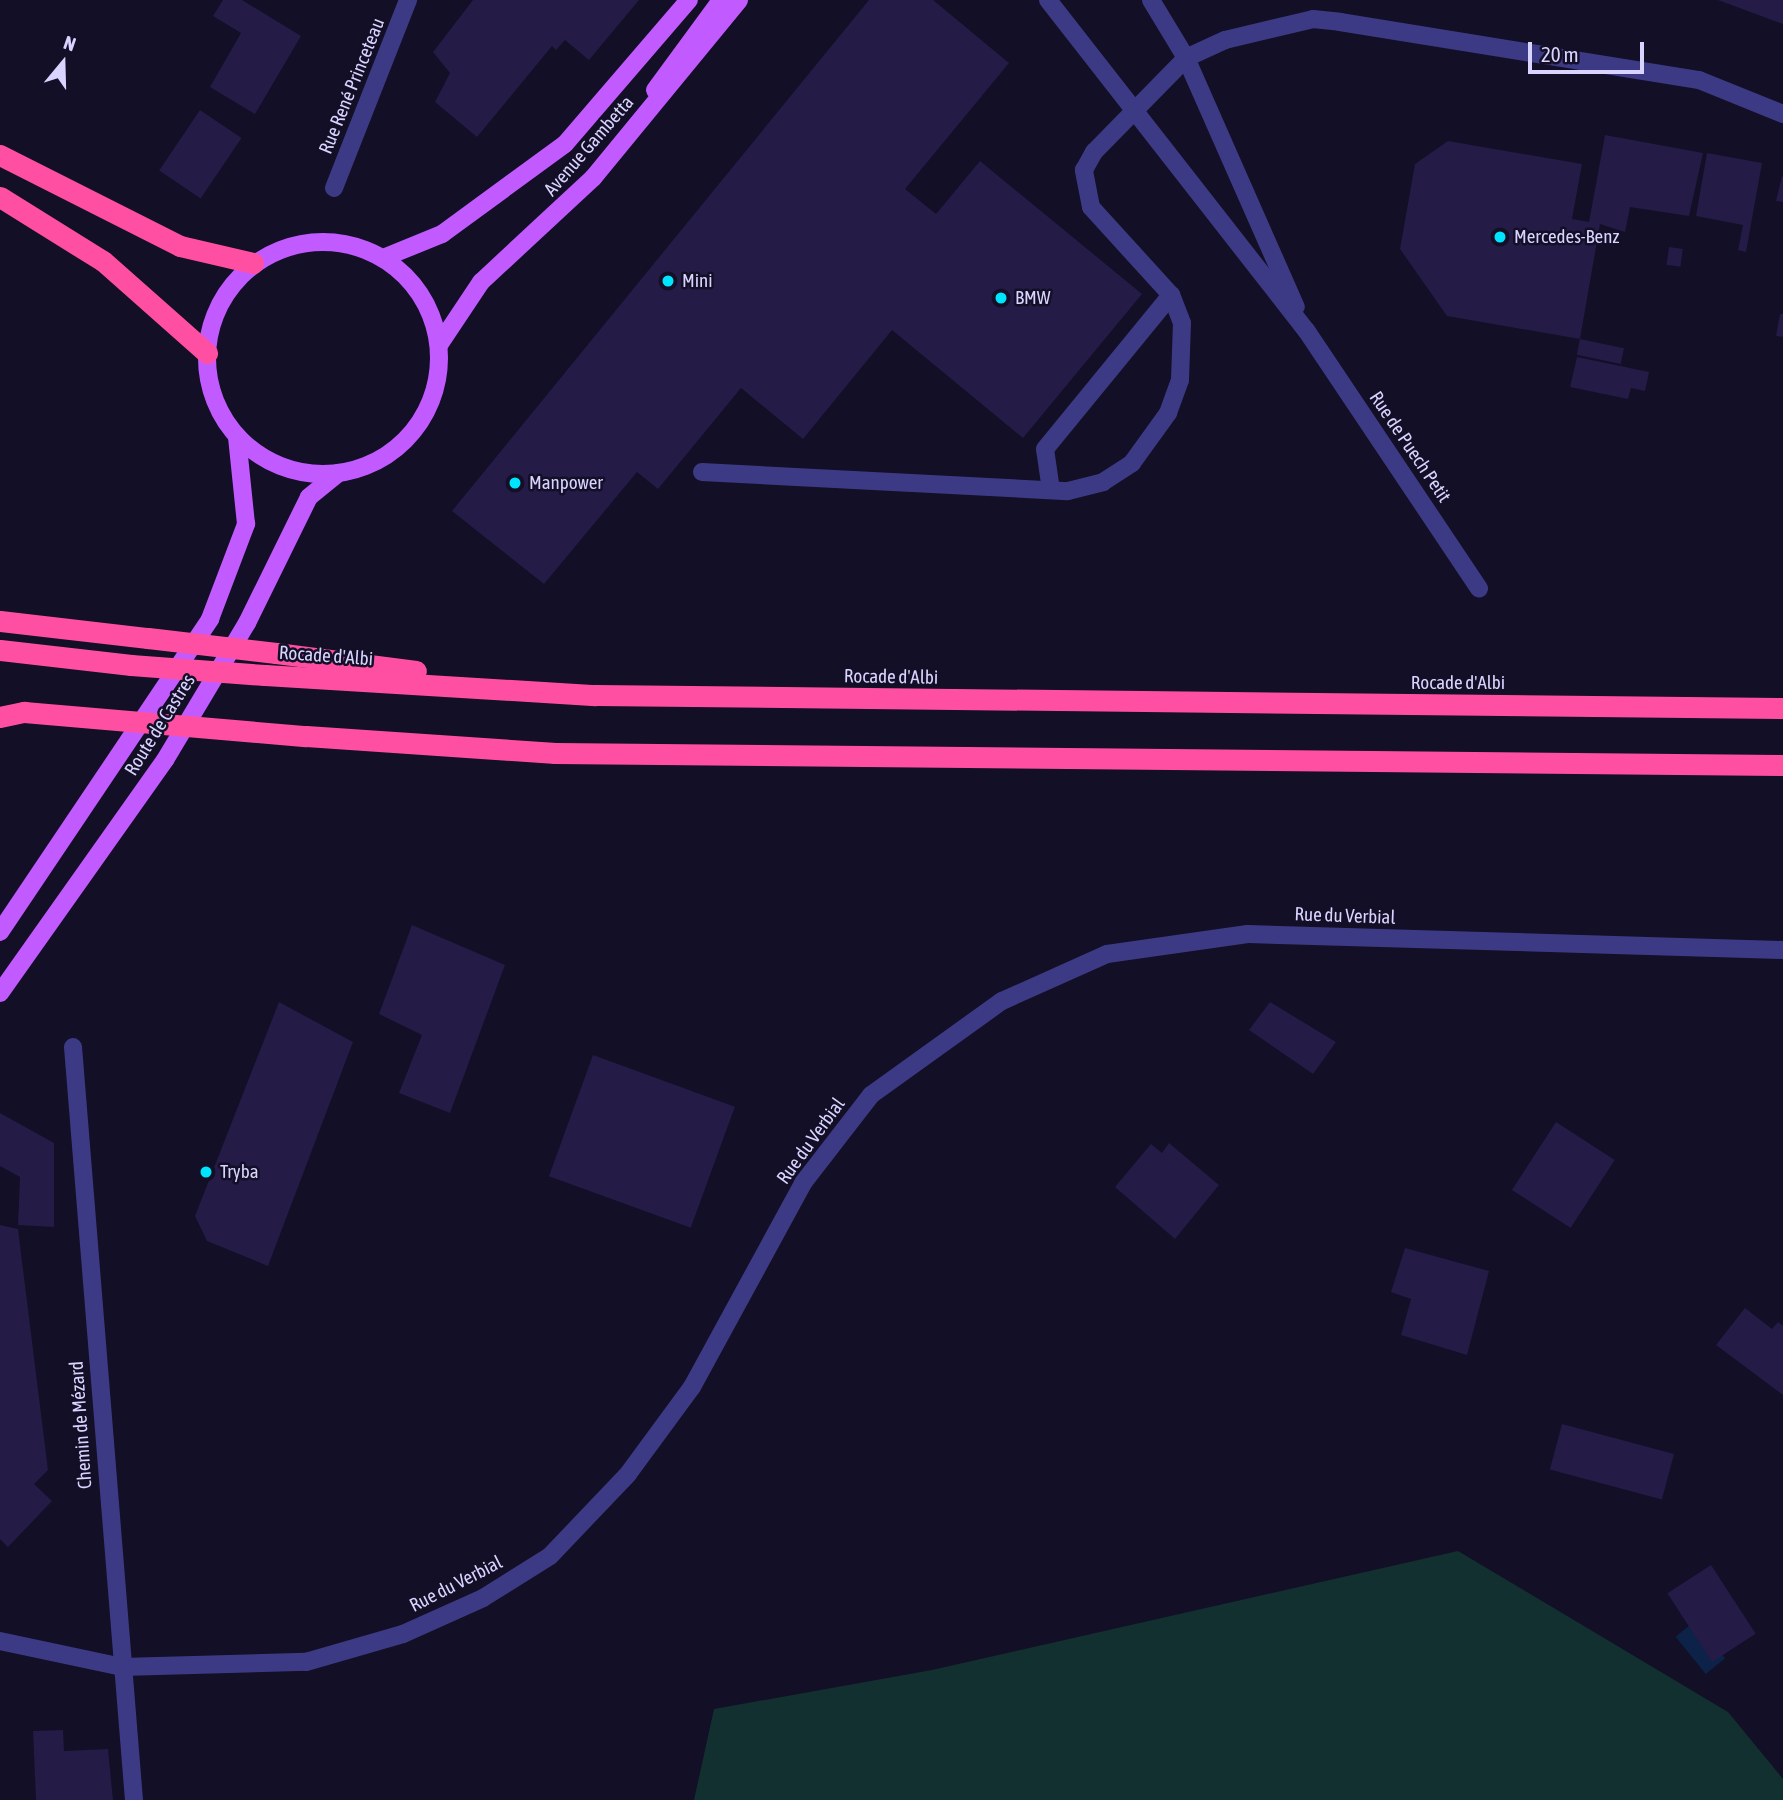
<!DOCTYPE html>
<html>
<head>
<meta charset="utf-8">
<style>
	body { margin:0 }
	#map { position:relative; width:1783px; height:1800px; overflow:hidden; background:#130f26; font-family:"Asap Condensed",sans-serif }
	div>[style] { position:absolute }
	.green>* { inset:0; background:#12302f }
	.water>* { inset:0; background:#0c2248; transform-origin:0 0 }
	.building>* { inset:0; background:#241b47; transform-origin:0 0 }
	.minor>* { height:18px; margin:-9px; padding:0 9px; transform-origin:9px; border-radius:9px; background:#3d3a85 }
	.major>* { height:18px; margin:-9px; padding:0 9px; transform-origin:9px; border-radius:9px; background:#c25bff }
	.major>.ring { margin:-9px; padding:0; box-sizing:content-box; background:none; border:18px solid #c25bff; border-radius:50% }
	.highway>* { height:21px; margin:-10.5px; padding:0 10.5px; transform-origin:10.5px; border-radius:10.5px; background:#ff4fa3 }
	.highway-bridge>* { height:21px; margin:-10.5px; padding:0 10.5px; transform-origin:10.5px; border-radius:10.5px; background:#ff4fa3 }
	.dots>* { width:19px; height:19px; translate:-50% -50%; box-sizing:border-box; border:4px solid #130f26; border-radius:50% }
	span { translate:-50% -50%; white-space:nowrap; text-align:center; line-height:1.15; -webkit-text-stroke:5px #130f26; paint-order:stroke }
	.street-label { font-size:19px; color:#d9d4ff }
	.poi-label { font-size:19px; color:#d9d4ff }
	.left { translate:0 -50%; text-align:left }
	.north { position:absolute; left:28px; top:28px; width:70px; height:70px; -webkit-text-stroke:5px #130f26; paint-order:stroke; rotate:19deg; font-size:19px; font-weight:700; line-height:28px; text-align:center; color:#d9d4ff }
	.north::after { content:''; display:block; margin:auto; width:24px; height:32px; background:#d9d4ff; clip-path:polygon(50% 0,100% 100%,50% 72%,0 100%) }
	.scale { position:absolute; left:1528px; top:42px; width:116px; height:32px; box-sizing:border-box; border:4px solid #d9d4ff; border-top:0; padding-left:9px; font-size:21px; line-height:24px; white-space:nowrap; color:#d9d4ff; -webkit-text-stroke:5px #130f26; paint-order:stroke }
</style>
</head>
<body>
<div id="map">
	<div class="green">
		<i style="clip-path:polygon(1458px 1551px,1728px 1712px,1783px 1779px,1783px 1800px,694px 1800px,714px 1709px,932px 1670px)"></i>
	</div>
	<div class="water">
		<i style="left:1695px;top:1621px;width:48px;height:25px;rotate:51deg"></i>
	</div>
	<div class="building">
		<i style="clip-path:polygon(223px 0,242px 0,301px 36px,255px 114px,210px 87px,241px 33px,213px 16px)"></i>
		<i style="clip-path:polygon(473px 0,639px 0,589px 60px,565px 40px,556px 50px,552px 46px,477px 137px,435px 102px,450px 73px,433px 52px)"></i>
		<i style="clip-path:polygon(869px 0,933px 0,1009px 63px,905px 189px,936px 214px,980px 161px,1142px 294px,1023px 438px,892px 330px,803px 439px,741px 388px,658px 489px,637px 472px,544px 584px,452px 511px)"></i>
		<i style="clip-path:polygon(1719px 0,1783px 0,1783px 24px,1718px 0)"></i>
		<i style="left:200px;top:110px;width:50px;height:73px;rotate:34deg"></i>
		<i style="clip-path:polygon(1605px 135px,1703px 153px,1689px 216px,1630px 207px,1625px 232px,1600px 224px,1580px 339px,1447px 316px,1400px 249px,1415px 164px,1448px 141px,1582px 164px,1572px 219px,1589px 222px)"></i>
		<i style="clip-path:polygon(1707px 153px,1762px 163px,1746px 252px,1738px 250px,1743px 225px,1696px 216px)"></i>
		<i style="clip-path:polygon(1782px 176px,1783px 177px,1783px 202px,1776px 201px)"></i>
		<i style="left:1669px;top:247px;width:14px;height:18px;rotate:8deg"></i>
		<i style="clip-path:polygon(1780px 314px,1783px 314px,1783px 337px,1776px 336px)"></i>
		<i style="left:1580px;top:339px;width:45px;height:16px;rotate:12deg"></i>
		<i style="clip-path:polygon(1577px 357px,1649px 372px,1645px 391px,1631px 388px,1628px 399px,1570px 387px)"></i>
		<i style="clip-path:polygon(412px 925px,505px 965px,450px 1113px,399px 1093px,422px 1035px,379px 1014px)"></i>
		<i style="clip-path:polygon(279px 1002px,353px 1042px,268px 1266px,207px 1241px,195px 1216px)"></i>
		<i style="clip-path:polygon(1270px 1002px,1336px 1042px,1313px 1074px,1249px 1030px)"></i>
		<i style="left:593px;top:1055px;width:151px;height:129px;rotate:20deg"></i>
		<i style="clip-path:polygon(0 1113px,54px 1143px,54px 1227px,18px 1225px,20px 1177px,0 1166px)"></i>
		<i style="left:1556px;top:1122px;width:70px;height:81px;rotate:33deg"></i>
		<i style="clip-path:polygon(1169px 1143px,1219px 1185px,1175px 1239px,1115px 1187px,1151px 1144px,1162px 1153px)"></i>
		<i style="clip-path:polygon(0 1225px,18px 1229px,48px 1470px,34px 1484px,52px 1501px,8px 1547px,0 1539px)"></i>
		<i style="clip-path:polygon(1405px 1248px,1489px 1271px,1467px 1355px,1401px 1335px,1411px 1299px,1391px 1292px)"></i>
		<i style="clip-path:polygon(1745px 1308px,1772px 1329px,1778px 1322px,1783px 1326px,1783px 1395px,1716px 1345px)"></i>
		<i style="left:1562px;top:1424px;width:116px;height:47px;rotate:15deg"></i>
		<i style="left:1711px;top:1565px;width:82px;height:52px;rotate:57deg"></i>
		<i style="clip-path:polygon(63px 1730px,64px 1751px,108px 1749px,113px 1800px,36px 1800px,33px 1731px)"></i>
	</div>
	<div class="minor">
		<i style="left:1048px;top:0;width:419px;rotate:52deg"></i>
		<i style="left:1306px;top:330px;width:311px;rotate:56.2deg"></i>
		<i style="left:1151px;top:0;width:68px;rotate:58.9deg"></i>
		<i style="left:1186px;top:58px;width:272px;rotate:66.2deg"></i>
		<i style="left:334px;top:188px;width:202px;rotate:-68.5deg"></i>
		<i style="left:702px;top:472px;width:366px;rotate:3deg"></i>
		<i style="left:1068px;top:491px;width:36px;rotate:-14deg"></i>
		<i style="left:1103px;top:482px;width:35px;rotate:-33deg"></i>
		<i style="left:1132px;top:463px;width:62px;rotate:-54.2deg"></i>
		<i style="left:1168px;top:413px;width:35px;rotate:-70deg"></i>
		<i style="left:1180px;top:380px;width:57px;rotate:-88deg"></i>
		<i style="left:1182px;top:323px;width:30px;rotate:-111deg"></i>
		<i style="left:1171px;top:295px;width:119px;rotate:-132.3deg"></i>
		<i style="left:1091px;top:207px;width:38px;rotate:-101deg"></i>
		<i style="left:1084px;top:170px;width:21px;rotate:-61deg"></i>
		<i style="left:1094px;top:152px;width:132px;rotate:-45.6deg"></i>
		<i style="left:1186px;top:58px;width:43px;rotate:-24.8deg"></i>
		<i style="left:1225px;top:40px;width:90px;rotate:-13.4deg"></i>
		<i style="left:1313px;top:19px;width:27px;rotate:6deg"></i>
		<i style="left:1340px;top:22px;width:364px;rotate:9.2deg"></i>
		<i style="left:1699px;top:80px;width:91px;rotate:22deg"></i>
		<i style="left:1051px;top:490px;width:41px;rotate:-98.3deg"></i>
		<i style="left:1045px;top:449px;width:199px;rotate:-50.7deg"></i>
		<i style="left:73px;top:1047px;width:755px;rotate:85.37deg"></i>
		<i style="left:0;top:1641px;width:125px;rotate:12deg"></i>
		<i style="left:122px;top:1667px;width:184px;rotate:-1.6deg"></i>
		<i style="left:306px;top:1662px;width:101px;rotate:-16.1deg"></i>
		<i style="left:403px;top:1634px;width:88px;rotate:-24.2deg"></i>
		<i style="left:483px;top:1598px;width:79px;rotate:-32.1deg"></i>
		<i style="left:550px;top:1556px;width:113px;rotate:-46.4deg"></i>
		<i style="left:628px;top:1474px;width:108px;rotate:-53.7deg"></i>
		<i style="left:692px;top:1387px;width:232px;rotate:-61.4deg"></i>
		<i style="left:803px;top:1183px;width:111px;rotate:-52.3deg"></i>
		<i style="left:871px;top:1095px;width:161px;rotate:-35.7deg"></i>
		<i style="left:1002px;top:1001px;width:115px;rotate:-24.1deg"></i>
		<i style="left:1107px;top:954px;width:142px;rotate:-8.1deg"></i>
		<i style="left:1248px;top:934px;width:535px;rotate:1.71deg"></i>
	</div>
	<div class="major">
		<i style="left:655px;top:90px;width:112px;rotate:-53.7deg"></i>
		<i class="ring" style="left:207px;top:242px;width:214px;height:214px"></i>
		<i style="left:383px;top:258px;width:64px;rotate:-22.1deg"></i>
		<i style="left:442px;top:234px;width:152px;rotate:-36.2deg"></i>
		<i style="left:565px;top:144px;width:190px;rotate:-49.3deg"></i>
		<i style="left:439px;top:345px;width:76px;rotate:-56.3deg"></i>
		<i style="left:481px;top:282px;width:153px;rotate:-42.9deg"></i>
		<i style="left:593px;top:178px;width:230px;rotate:-50.6deg"></i>
		<i style="left:0;top:932px;width:377px;rotate:-56.1deg"></i>
		<i style="left:210px;top:619px;width:102px;rotate:-69.2deg"></i>
		<i style="left:246px;top:524px;width:87px;rotate:-95.9deg"></i>
		<i style="left:0;top:993px;width:286px;rotate:-54.7deg"></i>
		<i style="left:165px;top:760px;width:160px;rotate:-59.1deg"></i>
		<i style="left:247px;top:623px;width:140px;rotate:-63.8deg"></i>
		<i style="left:309px;top:497px;width:38px;rotate:-39deg"></i>
	</div>
	<div class="highway">
		<i style="left:0;top:155px;width:202px;rotate:26.8deg"></i>
		<i style="left:180px;top:246px;width:75px;rotate:13.1deg"></i>
		<i style="left:0;top:197px;width:121px;rotate:31.9deg"></i>
		<i style="left:103px;top:261px;width:139px;rotate:41.5deg"></i>
		<i style="left:0;top:621px;width:149px;rotate:6.6deg"></i>
		<i style="left:0;top:650px;width:132px;rotate:6.5deg"></i>
		<i style="left:276px;top:653px;width:141px;rotate:7.3deg"></i>
		<i style="left:265px;top:675px;width:331px;rotate:3.5deg"></i>
		<i style="left:595px;top:695px;width:1188px;rotate:0.63deg"></i>
		<i style="left:0;top:717px;width:25px;rotate:-12deg"></i>
		<i style="left:306px;top:736px;width:250px;rotate:3.9deg"></i>
		<i style="left:555px;top:753px;width:1228px;rotate:0.56deg"></i>
	</div>
	<div class="highway-bridge">
		<i style="left:148px;top:638px;width:129px;rotate:6.7deg"></i>
		<i style="left:131px;top:665px;width:134px;rotate:4.3deg"></i>
		<i style="left:24px;top:712px;width:283px;rotate:4.9deg"></i>
	</div>
	<div class="dots">
		<i style="left:1500px;top:237px;background:#00e5ff"></i>
		<i style="left:668px;top:281px;background:#00e5ff"></i>
		<i style="left:1001px;top:298px;background:#00e5ff"></i>
		<i style="left:515px;top:483px;background:#00e5ff"></i>
		<i style="left:206px;top:1172px;background:#00e5ff"></i>
	</div>
	<div class="street-label">
		<span style="left:352px;top:86px;rotate:-68deg">Rue René Princeteau</span>
		<span style="left:589px;top:146px;rotate:-49deg">Avenue Gambetta</span>
		<span style="left:1410px;top:447px;rotate:56deg">Rue de Puech Petit</span>
		<span style="left:326px;top:656px;rotate:4deg">Rocade d'Albi</span>
		<span style="left:891px;top:677px;rotate:1deg">Rocade d'Albi</span>
		<span style="left:1458px;top:683px">Rocade d'Albi</span>
		<span style="left:160px;top:725px;rotate:-58deg">Route de Castres</span>
		<span style="left:1345px;top:916px;rotate:2deg">Rue du Verbial</span>
		<span style="left:811px;top:1141px;rotate:-54deg">Rue du Verbial</span>
		<span style="left:81px;top:1425px;rotate:-94deg">Chemin de Mézard</span>
		<span style="left:456px;top:1584px;rotate:-27deg">Rue du Verbial</span>
	</div>
	<div class="poi-label">
		<span class="left" style="left:1514px;top:237px">Mercedes-Benz</span>
		<span class="left" style="left:682px;top:281px">Mini</span>
		<span class="left" style="left:1015px;top:298px">BMW</span>
		<span class="left" style="left:529px;top:483px">Manpower</span>
		<span class="left" style="left:220px;top:1172px">Tryba</span>
	</div>
	<div class="north">N</div>
	<div class="scale">20 m</div>
</div>
</body>
</html>
